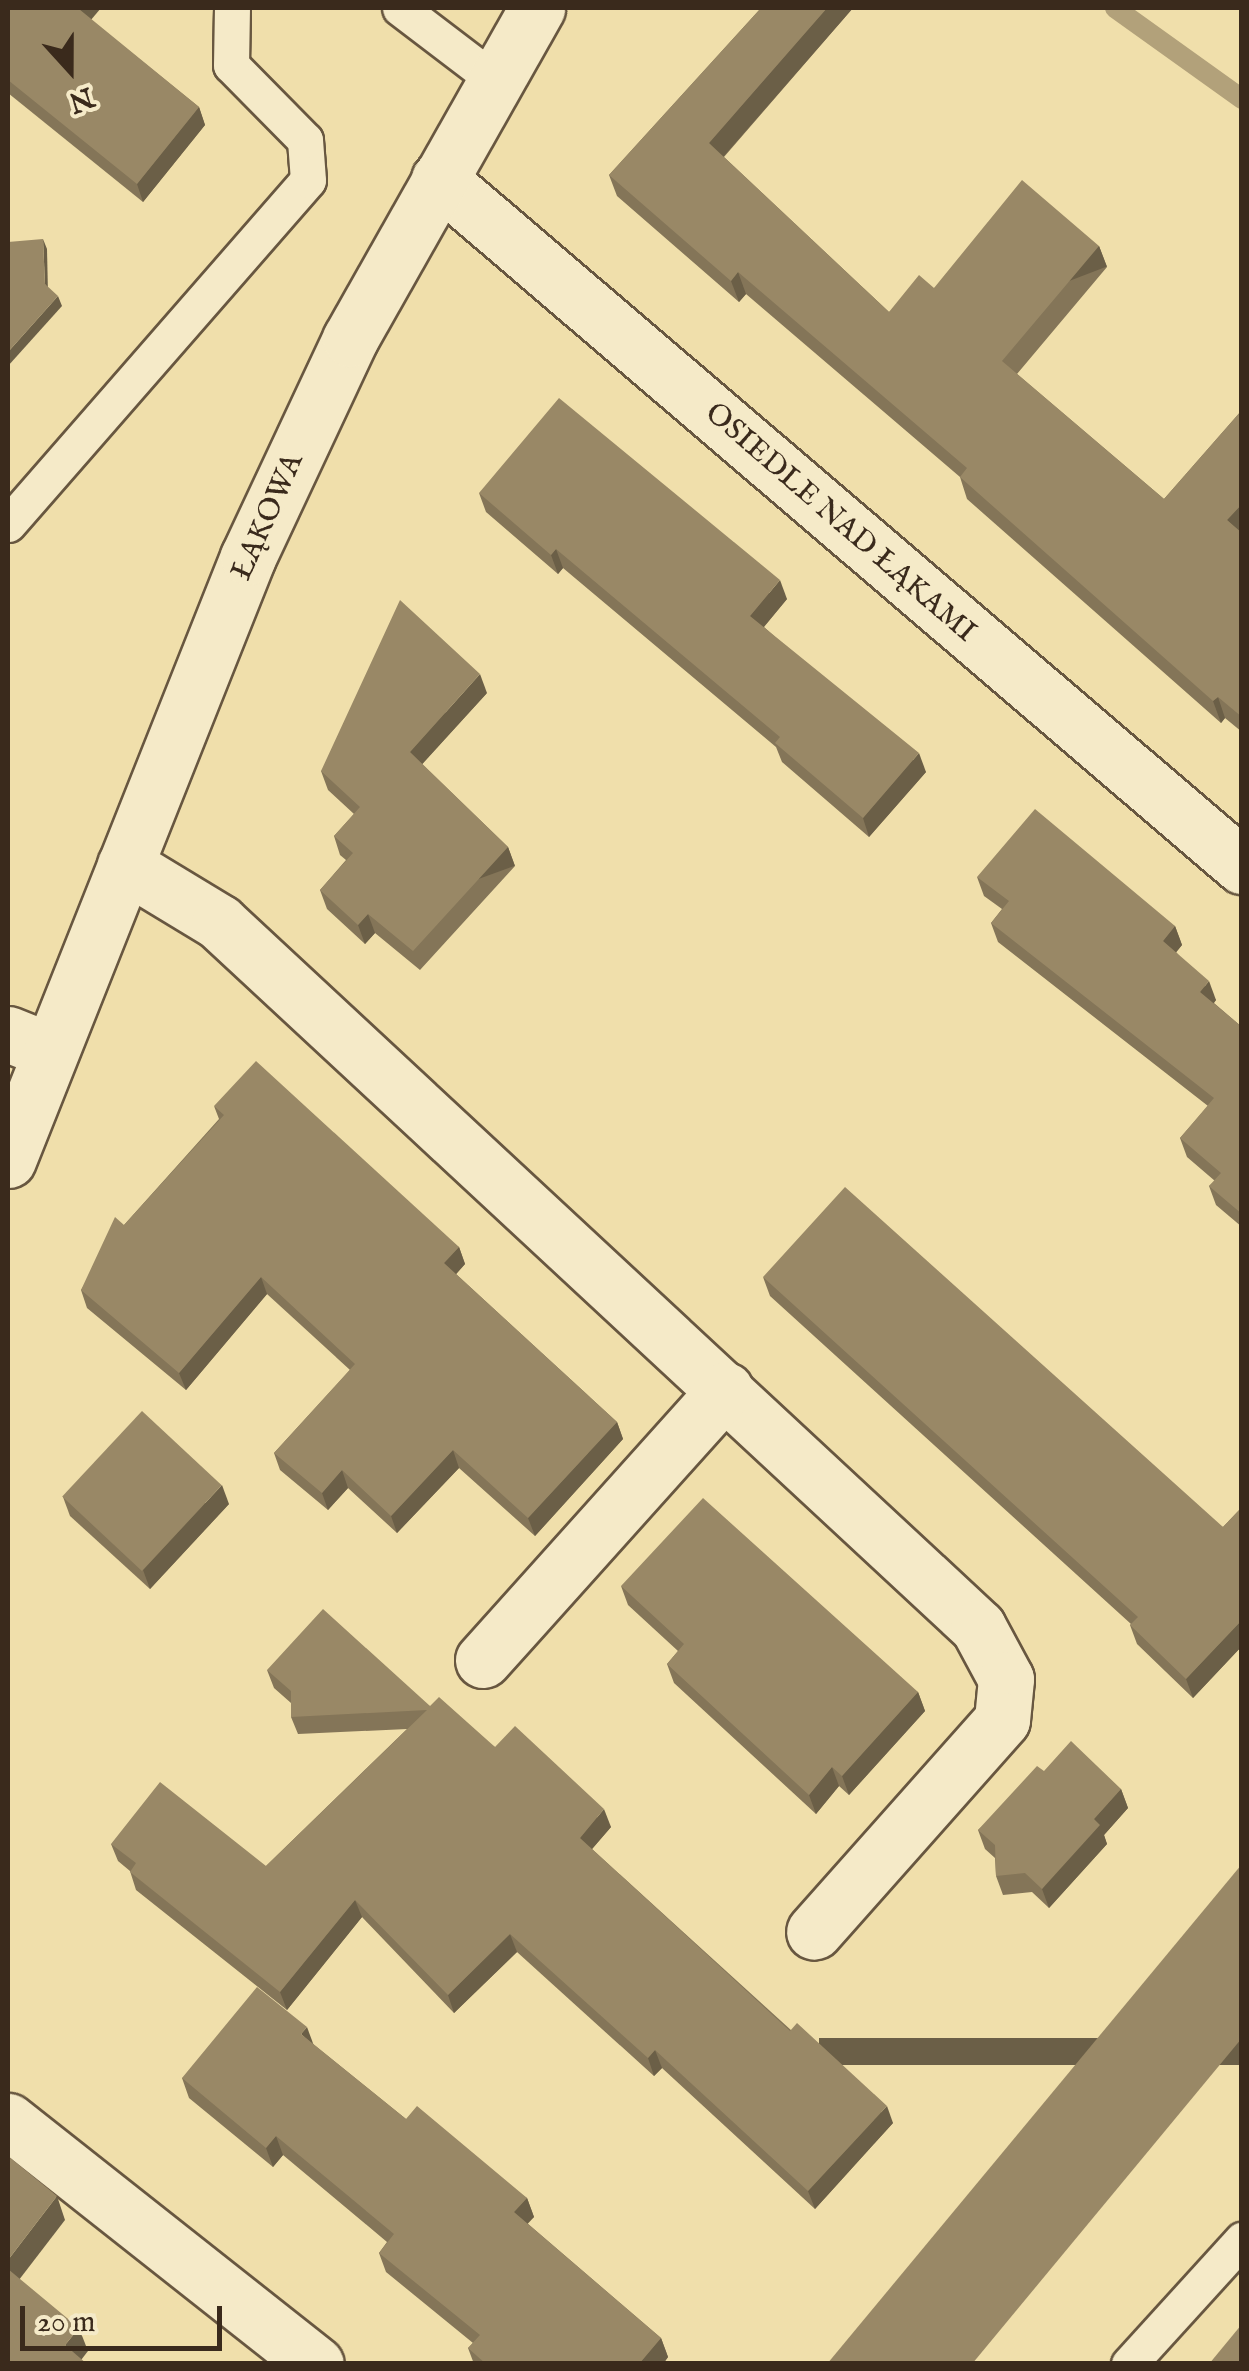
<!DOCTYPE html>
<html>
<head>
<meta charset="utf-8">
<style>
	body { margin:0 }
	#map { position:relative; width:1249px; height:2371px; overflow:hidden; background:#f0dfab; font-family:"IM FELL English",serif }
	div>[style] { position:absolute }
	.stream>* { height:20px; margin:-10px; padding:0 10px; transform-origin:10px; border-radius:10px; background:#b2a17a }
	.roads { filter:drop-shadow(2px 0 #685740) drop-shadow(-2px 0 #685740) drop-shadow(0 2px #685740) drop-shadow(0 -2px #685740) }
	.service>* { height:35px; margin:-17.5px; padding:0 17.5px; transform-origin:17.5px; border-radius:17.5px; background:#f5eac8 }
	.minor>* { height:55px; margin:-27.5px; padding:0 27.5px; transform-origin:27.5px; border-radius:27.5px; background:#f5eac8 }
	.tertiary>* { height:55px; margin:-27.5px; padding:0 27.5px; transform-origin:27.5px; border-radius:27.5px; background:#f5eac8 }
	.wall>* { inset:0; background:#847558 }
	.shaded-wall>* { inset:0; background:#6b5f47; transform-origin:0 0 }
	.building>* { inset:0; background:#986; transform-origin:0 0 }
	span { translate:-50% -50%; white-space:nowrap; text-align:center; line-height:1.15; -webkit-text-stroke:9px #f5eac8; paint-order:stroke }
	.street-label { font-size:30px; color:#3a2a1c }
	.frame { position:absolute; inset:0; border:10px solid #3a2a1c; pointer-events:none }
	.north { position:absolute; left:20px; top:20px; width:100px; height:100px; -webkit-text-stroke:8px #f5eac8; paint-order:stroke; rotate:159deg; font-size:28px; font-weight:700; line-height:40px; text-align:center; color:#3a2a1c }
	.north::after { content:''; display:block; margin:auto; width:35px; height:45px; background:#3a2a1c; clip-path:polygon(50% 0,100% 100%,50% 72%,0 100%) }
	.scale { position:absolute; left:20px; top:2306px; width:202px; height:45px; box-sizing:border-box; border:5px solid #3a2a1c; border-top:0; padding-left:12px; font-size:30px; line-height:35px; white-space:nowrap; color:#3a2a1c; -webkit-text-stroke:8px #f5eac8; paint-order:stroke }
</style>
</head>
<body>
<div id="map">
	<div class="stream">
		<i style="left:1115px;top:8px;width:156px;rotate:35.6deg"></i>
	</div>
	<div class="roads">
		<div class="service">
			<i style="left:400px;top:8px;width:116px;rotate:37.3deg"></i>
			<i style="left:8px;top:524px;width:456px;rotate:-48.9deg"></i>
			<i style="left:308px;top:180px;width:40px;rotate:-94.3deg"></i>
			<i style="left:305px;top:140px;width:105px;rotate:-134.6deg"></i>
			<i style="left:231px;top:65px;width:57px;rotate:-89deg"></i>
			<i style="left:1129px;top:2364px;width:168px;rotate:-47.7deg"></i>
		</div>
		<div class="minor">
			<i style="left:439px;top:179px;width:1057px;rotate:40.55deg"></i>
			<i style="left:125px;top:865px;width:110px;rotate:31.2deg"></i>
			<i style="left:219px;top:922px;width:1036px;rotate:42.89deg"></i>
			<i style="left:978px;top:1627px;width:59px;rotate:61.7deg"></i>
			<i style="left:1006px;top:1679px;width:41px;rotate:95.6deg"></i>
			<i style="left:1002px;top:1720px;width:283px;rotate:131.6deg"></i>
			<i style="left:8px;top:1034px;width:45px;rotate:22deg"></i>
			<i style="left:483px;top:1660px;width:363px;rotate:-48.1deg"></i>
			<i style="left:8px;top:2121px;width:392px;rotate:38.3deg"></i>
		</div>
		<div class="tertiary">
			<i style="left:8px;top:1160px;width:649px;rotate:-68.3deg"></i>
			<i style="left:248px;top:557px;width:241px;rotate:-64.9deg"></i>
			<i style="left:350px;top:339px;width:380px;rotate:-60.5deg"></i>
		</div>
	</div>
	<div class="wall">
		<i style="clip-path:polygon(8px 8px,91px 20px,199px 107px,205px 125px,143px 202px,8px 93px)"></i>
		<i style="clip-path:polygon(761px 8px,853px 8px,724px 157px,889px 312px,934px 288px,1099px 246px,1107px 267px,1017px 374px,1164px 499px,1242px 410px,1242px 732px,1225px 718px,1221px 723px,967px 499px,960px 477px,746px 294px,739px 302px,617px 196px,609px 175px)"></i>
		<i style="clip-path:polygon(479px 493px,787px 599px,764px 627px,926px 772px,869px 837px,782px 762px,776px 747px,563px 568px,558px 574px,486px 512px)"></i>
		<i style="clip-path:polygon(487px 693px,422px 764px,508px 847px,515px 866px,420px 970px,375px 933px,365px 944px,327px 909px,320px 890px,346px 860px,340px 855px,334px 836px,354px 814px,328px 790px,321px 771px)"></i>
		<i style="clip-path:polygon(977px 877px,1175px 926px,1182px 945px,1176px 952px,1216px 1000px,1214px 1003px,1242px 1027px,1242px 1227px,1216px 1205px,1209px 1186px,1215px 1181px,1187px 1157px,1180px 1138px,1208px 1106px,998px 942px,991px 923px,1002px 909px,984px 896px)"></i>
		<i style="clip-path:polygon(214px 1106px,459px 1247px,465px 1264px,456px 1274px,617px 1422px,623px 1439px,535px 1536px,459px 1468px,397px 1533px,348px 1488px,328px 1510px,280px 1470px,274px 1453px,350px 1370px,267px 1294px,186px 1390px,87px 1308px,81px 1290px,124px 1225px,219px 1119px)"></i>
		<i style="clip-path:polygon(763px 1277px,1223px 1527px,1242px 1507px,1242px 1646px,1193px 1698px,1137px 1644px,1130px 1625px,1131px 1624px,770px 1296px)"></i>
		<i style="clip-path:polygon(63px 1497px,229px 1504px,150px 1589px,70px 1516px)"></i>
		<i style="clip-path:polygon(621px 1586px,918px 1692px,925px 1711px,849px 1795px,839px 1786px,816px 1814px,674px 1683px,667px 1664px,678px 1651px,628px 1605px)"></i>
		<i style="clip-path:polygon(267px 1670px,430px 1706px,495px 1747px,611px 1827px,592px 1849px,893px 2123px,815px 2209px,662px 2068px,654px 2076px,517px 1952px,454px 2013px,362px 1917px,287px 2010px,136px 1890px,130px 1871px,118px 1861px,111px 1844px,266px 1866px,407px 1729px,298px 1734px,291px 1717px,291px 1703px,274px 1688px)"></i>
		<i style="clip-path:polygon(1044px 1771px,1121px 1789px,1128px 1808px,1104px 1835px,1107px 1844px,1049px 1908px,1032px 1892px,1003px 1895px,996px 1876px,995px 1858px,985px 1849px,978px 1830px)"></i>
		<i style="clip-path:polygon(313px 2044px,406px 2119px,527px 2198px,534px 2217px,527px 2223px,661px 2338px,668px 2357px,663px 2364px,474px 2364px,468px 2348px,473px 2343px,386px 2272px,379px 2253px,387px 2242px,283px 2155px,273px 2167px,189px 2098px,182px 2078px)"></i>
	</div>
	<div class="shaded-wall">
		<i style="clip-path:polygon(80px 8px,101px 8px,85px 27px,79px 9px)"></i>
		<i style="clip-path:polygon(827px 8px,853px 8px,717px 164px,709px 143px)"></i>
		<i style="clip-path:polygon(199px 107px,205px 125px,143px 202px,137px 184px)"></i>
		<i style="clip-path:polygon(43px 239px,47px 249px,48px 294px,45px 284px)"></i>
		<i style="left:1099px;top:246px;width:22px;height:150px;rotate:69deg"></i>
		<i style="clip-path:polygon(738px 272px,746px 294px,739px 302px,731px 281px)"></i>
		<i style="clip-path:polygon(58px 296px,62px 306px,8px 366px,8px 352px)"></i>
		<i style="clip-path:polygon(1242px 504px,1242px 534px,1227px 520px)"></i>
		<i style="clip-path:polygon(556px 549px,563px 568px,558px 574px,551px 555px)"></i>
		<i style="clip-path:polygon(780px 580px,787px 599px,757px 635px,750px 616px)"></i>
		<i style="clip-path:polygon(480px 674px,487px 693px,416px 771px,410px 752px)"></i>
		<i style="clip-path:polygon(1218px 697px,1225px 718px,1221px 723px,1213px 701px)"></i>
		<i style="clip-path:polygon(919px 753px,926px 772px,869px 837px,863px 818px)"></i>
		<i style="left:508px;top:847px;width:20px;height:141px;rotate:70deg"></i>
		<i style="clip-path:polygon(368px 914px,375px 933px,365px 944px,358px 925px)"></i>
		<i style="clip-path:polygon(1175px 926px,1182px 945px,1170px 960px,1163px 941px)"></i>
		<i style="clip-path:polygon(1209px 981px,1216px 1000px,1207px 1011px,1200px 992px)"></i>
		<i style="clip-path:polygon(459px 1247px,465px 1264px,450px 1281px,444px 1263px)"></i>
		<i style="clip-path:polygon(261px 1277px,267px 1294px,186px 1390px,179px 1373px)"></i>
		<i style="clip-path:polygon(617px 1422px,623px 1439px,535px 1536px,528px 1518px)"></i>
		<i style="clip-path:polygon(453px 1450px,459px 1468px,397px 1533px,391px 1516px)"></i>
		<i style="clip-path:polygon(342px 1470px,348px 1488px,328px 1510px,322px 1493px)"></i>
		<i style="clip-path:polygon(222px 1485px,229px 1504px,150px 1589px,143px 1570px)"></i>
		<i style="clip-path:polygon(1242px 1620px,1242px 1646px,1193px 1698px,1186px 1679px)"></i>
		<i style="clip-path:polygon(918px 1692px,925px 1711px,849px 1795px,842px 1776px)"></i>
		<i style="clip-path:polygon(832px 1767px,839px 1786px,816px 1814px,809px 1795px)"></i>
		<i style="clip-path:polygon(1121px 1789px,1128px 1808px,1104px 1835px,1107px 1844px,1049px 1908px,1042px 1889px,1094px 1819px)"></i>
		<i style="clip-path:polygon(604px 1809px,611px 1827px,586px 1856px,580px 1838px)"></i>
		<i style="clip-path:polygon(355px 1900px,362px 1917px,287px 2010px,280px 1992px)"></i>
		<i style="clip-path:polygon(510px 1934px,517px 1952px,454px 2013px,448px 1995px)"></i>
		<i style="clip-path:polygon(307px 2027px,314px 2046px,301px 2034px)"></i>
		<i style="left:1242px;top:2038px;width:27px;height:423px;rotate:90deg"></i>
		<i style="clip-path:polygon(655px 2050px,662px 2068px,654px 2076px,648px 2058px)"></i>
		<i style="clip-path:polygon(887px 2106px,893px 2123px,815px 2209px,808px 2191px)"></i>
		<i style="clip-path:polygon(276px 2136px,283px 2155px,273px 2167px,266px 2148px)"></i>
		<i style="clip-path:polygon(57px 2196px,65px 2220px,12px 2289px,8px 2278px,8px 2260px)"></i>
		<i style="clip-path:polygon(527px 2198px,534px 2217px,521px 2231px,514px 2212px)"></i>
		<i style="clip-path:polygon(79px 2328px,88px 2351px,78px 2364px,65px 2345px)"></i>
		<i style="clip-path:polygon(661px 2338px,668px 2357px,663px 2364px,639px 2364px)"></i>
	</div>
	<div class="building">
		<i style="clip-path:polygon(8px 8px,80px 8px,79px 9px,199px 107px,137px 184px,8px 80px)"></i>
		<i style="clip-path:polygon(761px 8px,827px 8px,709px 143px,889px 312px,919px 275px,934px 288px,1022px 180px,1099px 246px,1002px 361px,1164px 499px,1242px 410px,1242px 504px,1227px 520px,1242px 533px,1242px 717px,1218px 697px,1213px 701px,960px 477px,967px 468px,738px 272px,731px 281px,609px 175px)"></i>
		<i style="clip-path:polygon(43px 239px,45px 284px,58px 296px,8px 352px,8px 242px)"></i>
		<i style="clip-path:polygon(559px 398px,780px 580px,750px 616px,919px 753px,863px 818px,775px 743px,780px 737px,556px 549px,551px 555px,479px 493px)"></i>
		<i style="clip-path:polygon(400px 600px,480px 674px,410px 752px,508px 847px,413px 951px,368px 914px,358px 925px,320px 890px,353px 853px,334px 836px,360px 807px,321px 771px)"></i>
		<i style="clip-path:polygon(1035px 809px,1175px 926px,1163px 941px,1209px 981px,1200px 992px,1242px 1027px,1242px 1214px,1209px 1186px,1221px 1173px,1180px 1138px,1214px 1098px,991px 923px,1009px 901px,977px 877px)"></i>
		<i style="clip-path:polygon(256px 1061px,459px 1247px,444px 1263px,617px 1422px,528px 1518px,453px 1450px,391px 1516px,342px 1470px,322px 1493px,274px 1453px,355px 1364px,261px 1277px,179px 1373px,81px 1290px,115px 1217px,124px 1225px,224px 1115px,214px 1106px)"></i>
		<i style="clip-path:polygon(845px 1187px,1223px 1527px,1242px 1507px,1242px 1620px,1186px 1679px,1130px 1625px,1138px 1617px,763px 1277px)"></i>
		<i style="left:142px;top:1411px;width:109px;height:117px;rotate:43deg"></i>
		<i style="clip-path:polygon(703px 1498px,918px 1692px,842px 1776px,832px 1767px,809px 1795px,667px 1664px,684px 1644px,621px 1586px)"></i>
		<i style="clip-path:polygon(323px 1609px,430px 1706px,439px 1697px,495px 1747px,515px 1726px,604px 1809px,580px 1838px,790px 2031px,797px 2023px,887px 2106px,808px 2191px,655px 2050px,648px 2058px,510px 1934px,448px 1995px,355px 1900px,280px 1992px,130px 1872px,136px 1863px,111px 1844px,160px 1782px,266px 1866px,427px 1710px,291px 1717px,291px 1691px,267px 1670px)"></i>
		<i style="clip-path:polygon(1071px 1741px,1121px 1789px,1094px 1819px,1100px 1825px,1042px 1889px,1025px 1873px,996px 1876px,995px 1845px,978px 1830px,1037px 1766px,1044px 1771px)"></i>
		<i style="clip-path:polygon(1242px 1864px,1242px 2038px,972px 2364px,827px 2364px)"></i>
		<i style="clip-path:polygon(257px 1987px,307px 2027px,301px 2034px,406px 2119px,417px 2106px,527px 2198px,514px 2212px,661px 2338px,639px 2364px,486px 2364px,468px 2348px,480px 2335px,379px 2253px,394px 2234px,276px 2136px,266px 2148px,182px 2078px)"></i>
		<i style="clip-path:polygon(8px 2156px,57px 2196px,8px 2260px)"></i>
		<i style="clip-path:polygon(8px 2269px,79px 2328px,65px 2345px,87px 2364px,8px 2364px)"></i>
		<i style="clip-path:polygon(1242px 2324px,1242px 2364px,1209px 2364px)"></i>
	</div>
	<div class="street-label">
		<span style="left:268px;top:517px;rotate:-66deg">ŁĄKOWA</span>
		<span style="left:840px;top:523px;rotate:41deg">OSIEDLE NAD ŁĄKAMI</span>
	</div>
	<div class="frame"></div>
	<div class="north">N</div>
	<div class="scale">20 m</div>
</div>
</body>
</html>
